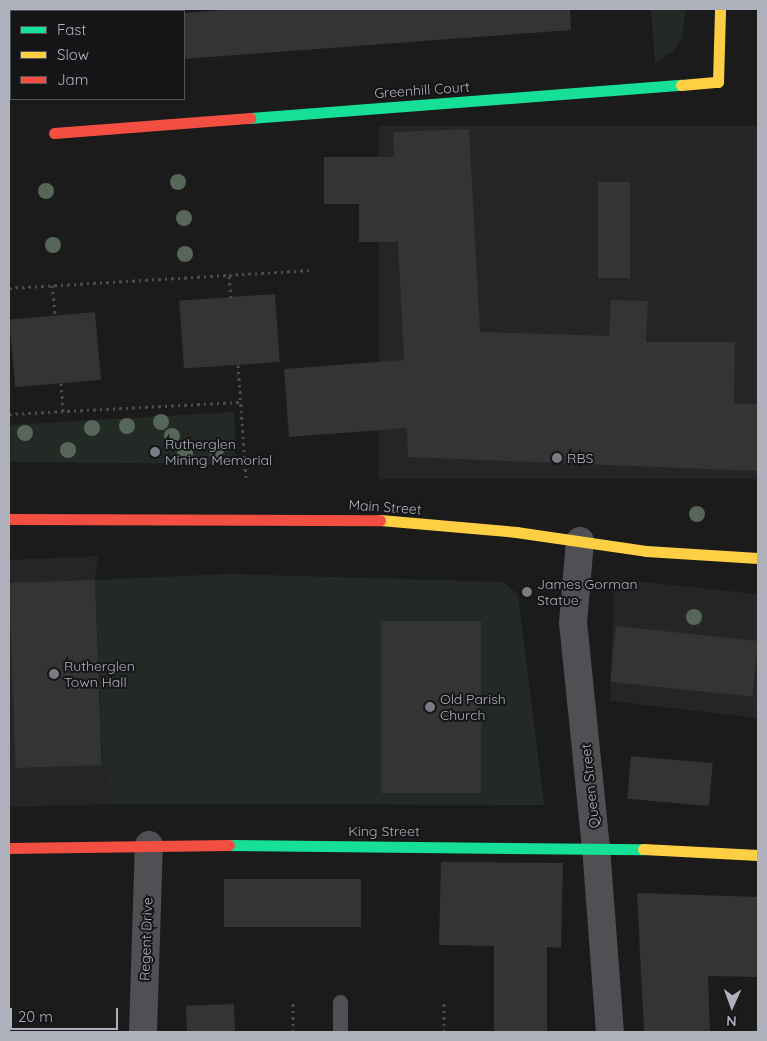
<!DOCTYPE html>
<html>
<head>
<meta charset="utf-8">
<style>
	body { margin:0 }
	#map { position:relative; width:767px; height:1041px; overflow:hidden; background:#1b1b1b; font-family:Quicksand,sans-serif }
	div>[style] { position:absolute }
	.built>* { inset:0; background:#252527; transform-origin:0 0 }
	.green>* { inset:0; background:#232a25 }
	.building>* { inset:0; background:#343435; transform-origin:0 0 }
	.path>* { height:3px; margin-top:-1.5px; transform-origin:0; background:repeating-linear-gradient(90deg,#4b4c4f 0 2.5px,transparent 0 6.5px) }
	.lane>* { height:15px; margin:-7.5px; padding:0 7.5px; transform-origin:7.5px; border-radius:7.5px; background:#505054 }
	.street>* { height:28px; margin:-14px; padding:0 14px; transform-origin:14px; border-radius:14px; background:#505054 }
	.fast>* { height:11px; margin:-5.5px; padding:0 5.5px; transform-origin:5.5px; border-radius:5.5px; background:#16e098 }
	.slow>* { height:11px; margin:-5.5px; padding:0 5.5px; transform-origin:5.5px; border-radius:5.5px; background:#ffcf43 }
	.jam>* { height:11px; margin:-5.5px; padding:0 5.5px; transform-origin:5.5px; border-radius:5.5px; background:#f24e42 }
	.trees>* { width:16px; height:16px; margin:-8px; border-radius:50%; background:#566659 }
	.dots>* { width:14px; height:14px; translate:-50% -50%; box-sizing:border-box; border:2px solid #151517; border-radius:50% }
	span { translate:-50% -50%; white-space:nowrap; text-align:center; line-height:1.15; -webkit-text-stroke:4px #151517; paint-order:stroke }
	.street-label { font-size:14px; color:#aeb1bb }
	.poi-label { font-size:14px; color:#aeb1bb }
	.left { translate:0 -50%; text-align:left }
	.frame { position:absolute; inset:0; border:10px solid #aeb1bb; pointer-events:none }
	.legend { position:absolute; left:10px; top:10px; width:175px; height:90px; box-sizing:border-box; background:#151517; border:1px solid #525359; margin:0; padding:6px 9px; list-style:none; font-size:15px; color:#aeb1bb }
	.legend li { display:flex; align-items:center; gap:10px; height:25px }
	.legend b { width:25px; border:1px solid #525359 }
	.north { position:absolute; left:707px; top:981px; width:50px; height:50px; -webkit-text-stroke:4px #151517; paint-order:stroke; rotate:182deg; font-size:14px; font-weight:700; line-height:20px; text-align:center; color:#aeb1bb }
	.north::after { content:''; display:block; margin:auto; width:18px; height:22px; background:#aeb1bb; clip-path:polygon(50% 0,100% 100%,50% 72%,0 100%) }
	.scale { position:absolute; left:10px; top:1008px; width:108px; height:22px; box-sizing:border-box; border:2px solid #aeb1bb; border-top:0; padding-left:6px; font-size:15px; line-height:18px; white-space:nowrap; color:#aeb1bb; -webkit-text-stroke:4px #151517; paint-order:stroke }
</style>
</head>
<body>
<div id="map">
	<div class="built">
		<i style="left:758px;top:126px;width:353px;height:379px;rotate:90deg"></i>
		<i style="clip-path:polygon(98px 556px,95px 580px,103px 765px,113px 804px,9px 807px,9px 560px)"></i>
		<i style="clip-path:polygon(614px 579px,758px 594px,758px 718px,610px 701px)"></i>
	</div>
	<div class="green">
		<i style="clip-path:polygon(651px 9px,686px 9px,682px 38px,673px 51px,655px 63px)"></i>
		<i style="clip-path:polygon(234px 412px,236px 464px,9px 462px,9px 425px)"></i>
		<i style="clip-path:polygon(228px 574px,504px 582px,518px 595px,544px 805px,113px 804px,103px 765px,95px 580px)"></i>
	</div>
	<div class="building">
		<i style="clip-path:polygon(238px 9px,570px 9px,571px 30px,184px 59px,184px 13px)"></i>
		<i style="clip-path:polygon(469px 129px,480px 332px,609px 336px,611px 300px,648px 301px,646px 342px,735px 342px,734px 404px,758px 404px,758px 471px,408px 457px,407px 428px,289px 437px,284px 369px,404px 360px,398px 242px,359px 242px,359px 204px,324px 204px,324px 157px,394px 157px,393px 132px)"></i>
		<i style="left:598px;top:182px;width:32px;height:96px"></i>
		<i style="left:275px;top:294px;width:68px;height:96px;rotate:86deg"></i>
		<i style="left:95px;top:312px;width:68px;height:86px;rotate:85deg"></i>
		<i style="left:95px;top:580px;width:185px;height:86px;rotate:88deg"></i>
		<i style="left:381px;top:621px;width:100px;height:172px"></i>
		<i style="left:616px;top:626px;width:143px;height:56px;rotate:6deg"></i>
		<i style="left:631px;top:756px;width:82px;height:43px;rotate:5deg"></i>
		<i style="clip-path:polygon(441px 862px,563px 863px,561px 948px,547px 947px,547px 1032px,494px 1032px,494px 946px,439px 945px)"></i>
		<i style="left:224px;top:879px;width:137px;height:48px"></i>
		<i style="clip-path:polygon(637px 893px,758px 897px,758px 977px,708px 976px,710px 1032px,644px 1032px)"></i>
		<i style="left:234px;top:1004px;width:28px;height:48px;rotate:88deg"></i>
	</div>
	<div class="path">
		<i style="left:52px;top:285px;width:31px;rotate:84deg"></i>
		<i style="left:9px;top:288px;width:220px;rotate:-3.4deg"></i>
		<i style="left:231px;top:298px;width:23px;rotate:-95deg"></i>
		<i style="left:229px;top:275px;width:82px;rotate:-3.5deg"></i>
		<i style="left:238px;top:365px;width:115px;rotate:86deg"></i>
		<i style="left:61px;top:383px;width:29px;rotate:86deg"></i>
		<i style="left:9px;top:414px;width:231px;rotate:-3deg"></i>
		<i style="left:293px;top:1032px;width:30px;rotate:-90deg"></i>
		<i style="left:444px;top:1032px;width:29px;rotate:-90deg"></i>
	</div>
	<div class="lane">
		<i style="left:340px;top:1002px;width:30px;rotate:90deg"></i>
	</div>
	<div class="street">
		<i style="left:580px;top:541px;width:81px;rotate:94.9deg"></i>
		<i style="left:573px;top:622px;width:226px;rotate:84.2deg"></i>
		<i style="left:596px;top:847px;width:186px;rotate:85.7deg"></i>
		<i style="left:143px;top:1032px;width:187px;rotate:-88.2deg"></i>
	</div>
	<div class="fast">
		<i style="left:250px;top:118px;width:432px;rotate:-4.4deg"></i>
		<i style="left:229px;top:845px;width:414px;rotate:0.6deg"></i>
	</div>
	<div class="slow">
		<i style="left:681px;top:85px;width:37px;rotate:-5deg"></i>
		<i style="left:718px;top:82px;width:73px;rotate:-88.4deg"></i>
		<i style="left:380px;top:520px;width:137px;rotate:5deg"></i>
		<i style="left:516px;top:532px;width:131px;rotate:8.3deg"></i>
		<i style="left:646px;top:551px;width:112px;rotate:3.6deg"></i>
		<i style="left:643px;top:849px;width:115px;rotate:3deg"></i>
	</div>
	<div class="jam">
		<i style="left:54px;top:133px;width:197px;rotate:-4.4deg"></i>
		<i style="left:9px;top:519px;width:371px;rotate:0.2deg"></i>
		<i style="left:9px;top:848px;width:220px;rotate:-0.8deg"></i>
	</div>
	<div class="trees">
		<i style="left:178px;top:182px"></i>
		<i style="left:46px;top:191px"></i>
		<i style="left:184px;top:218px"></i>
		<i style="left:53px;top:245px"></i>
		<i style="left:185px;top:254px"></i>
		<i style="left:161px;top:422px"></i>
		<i style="left:127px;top:426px"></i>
		<i style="left:92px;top:428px"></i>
		<i style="left:25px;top:433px"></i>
		<i style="left:172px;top:436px"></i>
		<i style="left:68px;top:450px"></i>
		<i style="left:216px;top:450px"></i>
		<i style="left:185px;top:453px"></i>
		<i style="left:697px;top:514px"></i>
		<i style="left:694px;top:617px"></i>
	</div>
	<div class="dots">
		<i style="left:155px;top:452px;background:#7b7c83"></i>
		<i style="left:557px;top:458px;background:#7b7c83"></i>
		<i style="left:527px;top:592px;background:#7b7c83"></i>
		<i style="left:54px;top:674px;background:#7b7c83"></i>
		<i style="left:430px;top:707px;background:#7b7c83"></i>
	</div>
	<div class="street-label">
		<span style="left:422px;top:90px;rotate:-4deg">Greenhill Court</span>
		<span style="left:385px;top:507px;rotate:4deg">Main Street</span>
		<span style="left:590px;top:786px;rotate:-96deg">Queen Street</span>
		<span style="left:384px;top:831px">King Street</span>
		<span style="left:146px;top:939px;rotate:-88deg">Regent Drive</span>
	</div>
	<div class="poi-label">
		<span class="left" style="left:165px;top:452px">Rutherglen<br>Mining Memorial</span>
		<span class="left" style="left:567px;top:458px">RBS</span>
		<span class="left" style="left:537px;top:592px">James Gorman<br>Statue</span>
		<span class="left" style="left:64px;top:674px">Rutherglen<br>Town Hall</span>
		<span class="left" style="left:440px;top:707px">Old Parish<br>Church</span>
	</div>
	<div class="frame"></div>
	<ul class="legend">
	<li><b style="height:6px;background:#16e098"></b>Fast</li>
	<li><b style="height:6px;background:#ffcf43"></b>Slow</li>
	<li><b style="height:6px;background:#f24e42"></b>Jam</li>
	</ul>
	<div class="north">N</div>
	<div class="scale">20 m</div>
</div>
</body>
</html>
